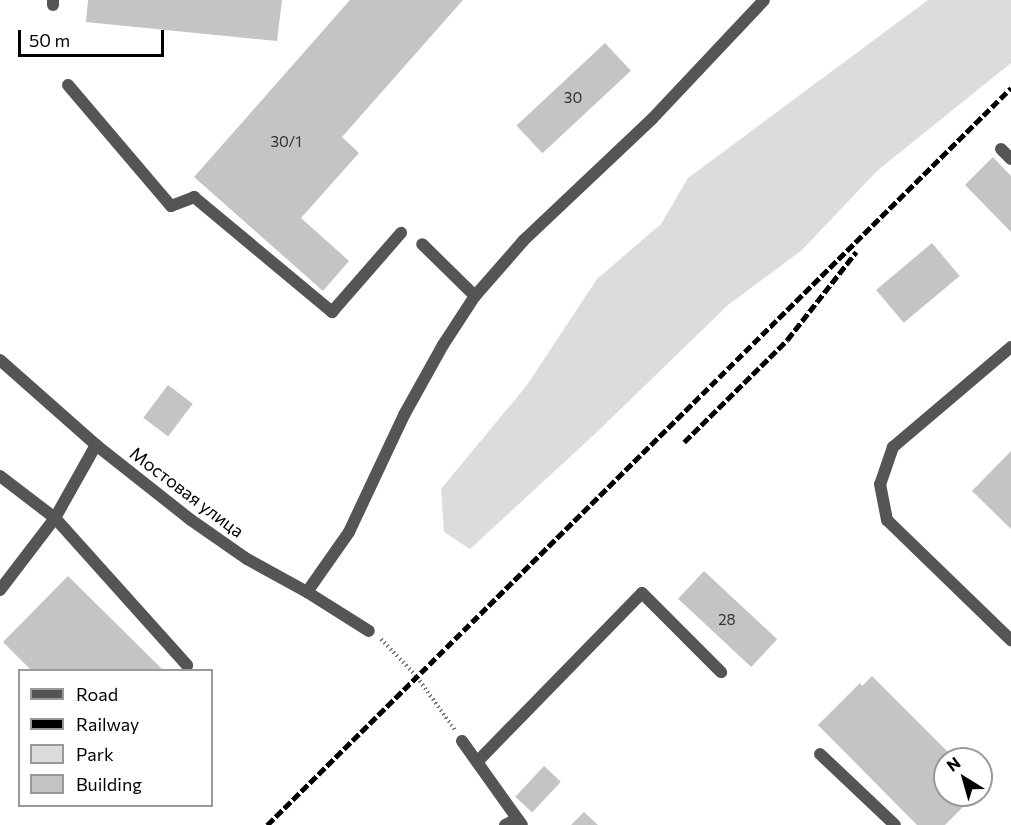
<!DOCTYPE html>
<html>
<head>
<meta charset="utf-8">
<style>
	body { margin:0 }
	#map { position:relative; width:1011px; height:825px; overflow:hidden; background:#fff; font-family:Commissioner,sans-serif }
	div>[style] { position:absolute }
	.green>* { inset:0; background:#dcdcdc }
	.building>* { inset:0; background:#c4c4c4; transform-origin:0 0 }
	.path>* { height:4px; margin-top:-2px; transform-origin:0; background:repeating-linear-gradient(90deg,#777 0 1.5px,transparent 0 4.5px) }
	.lane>* { height:12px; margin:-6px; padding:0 6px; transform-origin:6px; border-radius:6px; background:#555 }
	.street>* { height:12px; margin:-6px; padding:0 6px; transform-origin:6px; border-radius:6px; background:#555 }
	.rail>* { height:4.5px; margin-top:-2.25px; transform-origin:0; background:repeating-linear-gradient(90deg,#000 0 9px,transparent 0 12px) }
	span { translate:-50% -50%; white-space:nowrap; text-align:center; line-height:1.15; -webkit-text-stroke:5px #fff; paint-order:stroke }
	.number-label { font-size:15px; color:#313131 }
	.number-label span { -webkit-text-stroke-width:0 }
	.street-label { font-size:18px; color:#000 }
	.legend { position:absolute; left:18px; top:669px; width:195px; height:138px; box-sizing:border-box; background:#fff; border:2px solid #999; margin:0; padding:8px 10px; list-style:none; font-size:18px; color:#000 }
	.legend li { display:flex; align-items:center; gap:12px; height:30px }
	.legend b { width:30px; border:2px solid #999 }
	.north { position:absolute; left:933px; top:747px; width:60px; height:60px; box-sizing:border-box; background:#fff; border:2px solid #999; border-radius:50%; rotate:323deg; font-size:16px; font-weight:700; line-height:24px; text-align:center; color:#000 }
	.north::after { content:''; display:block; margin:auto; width:21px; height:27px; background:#000; clip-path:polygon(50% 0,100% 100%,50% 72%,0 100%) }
	.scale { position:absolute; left:18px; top:30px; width:146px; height:27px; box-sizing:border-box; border:3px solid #000; border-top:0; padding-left:8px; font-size:18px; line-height:21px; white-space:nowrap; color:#000; -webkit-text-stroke:4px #fff; paint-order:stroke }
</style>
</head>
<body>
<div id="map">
	<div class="green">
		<i style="clip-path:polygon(928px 0,1011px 0,1011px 63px,878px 170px,802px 250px,728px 305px,597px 432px,470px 549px,444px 532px,441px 489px,527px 385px,597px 279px,661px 224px,688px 178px)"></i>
	</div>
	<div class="building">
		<i style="clip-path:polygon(88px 0,282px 0,277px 41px,86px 22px)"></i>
		<i style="clip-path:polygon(350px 0,463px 0,342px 137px,359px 153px,301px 218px,349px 261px,323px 291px,194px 177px)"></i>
		<i style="left:605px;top:43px;width:38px;height:121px;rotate:47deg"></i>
		<i style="clip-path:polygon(993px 157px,1011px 176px,1011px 232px,965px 185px)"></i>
		<i style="left:932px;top:243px;width:43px;height:73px;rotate:50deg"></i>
		<i style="left:168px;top:385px;width:31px;height:41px;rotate:37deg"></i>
		<i style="clip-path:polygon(1011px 451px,1011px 529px,972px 491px)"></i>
		<i style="left:704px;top:571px;width:100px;height:38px;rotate:43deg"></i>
		<i style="clip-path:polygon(68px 576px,163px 670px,31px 670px,3px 642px)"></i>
		<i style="clip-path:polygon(872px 676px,955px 759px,945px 759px,945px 795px,975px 795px,945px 825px,917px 825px,818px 725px,860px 683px,862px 686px)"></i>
		<i style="left:544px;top:766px;width:23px;height:42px;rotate:43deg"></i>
		<i style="clip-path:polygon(584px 812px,598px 825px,571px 825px)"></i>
	</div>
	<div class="path">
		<i style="left:381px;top:639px;width:52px;rotate:46.5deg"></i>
		<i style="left:417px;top:677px;width:65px;rotate:54.4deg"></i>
	</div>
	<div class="lane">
		<i style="left:53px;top:5px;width:5px;rotate:-90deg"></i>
		<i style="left:68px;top:85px;width:159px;rotate:49.6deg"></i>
		<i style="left:171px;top:206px;width:25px;rotate:-21deg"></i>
		<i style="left:194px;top:197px;width:180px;rotate:39.8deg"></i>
		<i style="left:332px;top:312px;width:105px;rotate:-48.9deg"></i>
		<i style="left:1001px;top:149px;width:14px;rotate:45deg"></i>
		<i style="left:475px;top:296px;width:74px;rotate:-48.8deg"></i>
		<i style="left:524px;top:240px;width:176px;rotate:-43.4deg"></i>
		<i style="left:652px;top:119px;width:163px;rotate:-46.7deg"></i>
		<i style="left:1011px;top:347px;width:155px;rotate:139.7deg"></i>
		<i style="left:893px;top:447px;width:39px;rotate:109deg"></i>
		<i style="left:880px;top:484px;width:37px;rotate:79deg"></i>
		<i style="left:887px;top:520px;width:173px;rotate:44.1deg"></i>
		<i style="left:0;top:476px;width:69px;rotate:37.4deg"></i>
		<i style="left:55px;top:518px;width:198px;rotate:48.1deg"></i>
		<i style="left:0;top:590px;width:91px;rotate:-52.6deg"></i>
		<i style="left:55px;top:518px;width:84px;rotate:-60.7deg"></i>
		<i style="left:307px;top:592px;width:73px;rotate:-55deg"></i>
		<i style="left:349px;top:532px;width:129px;rotate:-64.8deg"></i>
		<i style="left:404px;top:415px;width:80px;rotate:-60.9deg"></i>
		<i style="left:443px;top:345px;width:59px;rotate:-56.9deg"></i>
		<i style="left:475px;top:296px;width:74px;rotate:-135.5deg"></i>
		<i style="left:820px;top:754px;width:103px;rotate:43.4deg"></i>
		<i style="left:477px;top:762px;width:236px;rotate:-45.7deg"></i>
		<i style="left:642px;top:593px;width:112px;rotate:45deg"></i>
		<i style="left:505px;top:825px;width:13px;rotate:-27deg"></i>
	</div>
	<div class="street">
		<i style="left:0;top:360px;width:128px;rotate:41.5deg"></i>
		<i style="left:96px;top:445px;width:121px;rotate:38.3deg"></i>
		<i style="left:191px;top:520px;width:68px;rotate:34.9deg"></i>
		<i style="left:247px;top:559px;width:68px;rotate:28.8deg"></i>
		<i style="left:307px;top:592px;width:73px;rotate:32.2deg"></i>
		<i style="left:462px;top:741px;width:103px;rotate:54.5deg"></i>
	</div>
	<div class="rail">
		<i style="left:684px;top:442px;width:145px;rotate:-44.7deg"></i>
		<i style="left:787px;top:340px;width:112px;rotate:-51.9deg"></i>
		<i style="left:267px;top:825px;width:1047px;rotate:-44.73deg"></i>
	</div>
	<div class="number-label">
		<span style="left:573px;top:98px">30</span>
		<span style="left:286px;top:142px">30/1</span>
		<span style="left:727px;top:620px">28</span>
	</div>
	<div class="street-label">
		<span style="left:187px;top:492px;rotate:37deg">Мостовая улица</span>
	</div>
	<ul class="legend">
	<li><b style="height:8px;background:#555"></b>Road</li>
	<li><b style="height:8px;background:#000"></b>Railway</li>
	<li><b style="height:16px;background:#dcdcdc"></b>Park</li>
	<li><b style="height:16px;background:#c4c4c4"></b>Building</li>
	</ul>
	<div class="north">N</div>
	<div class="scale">50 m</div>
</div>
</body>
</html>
